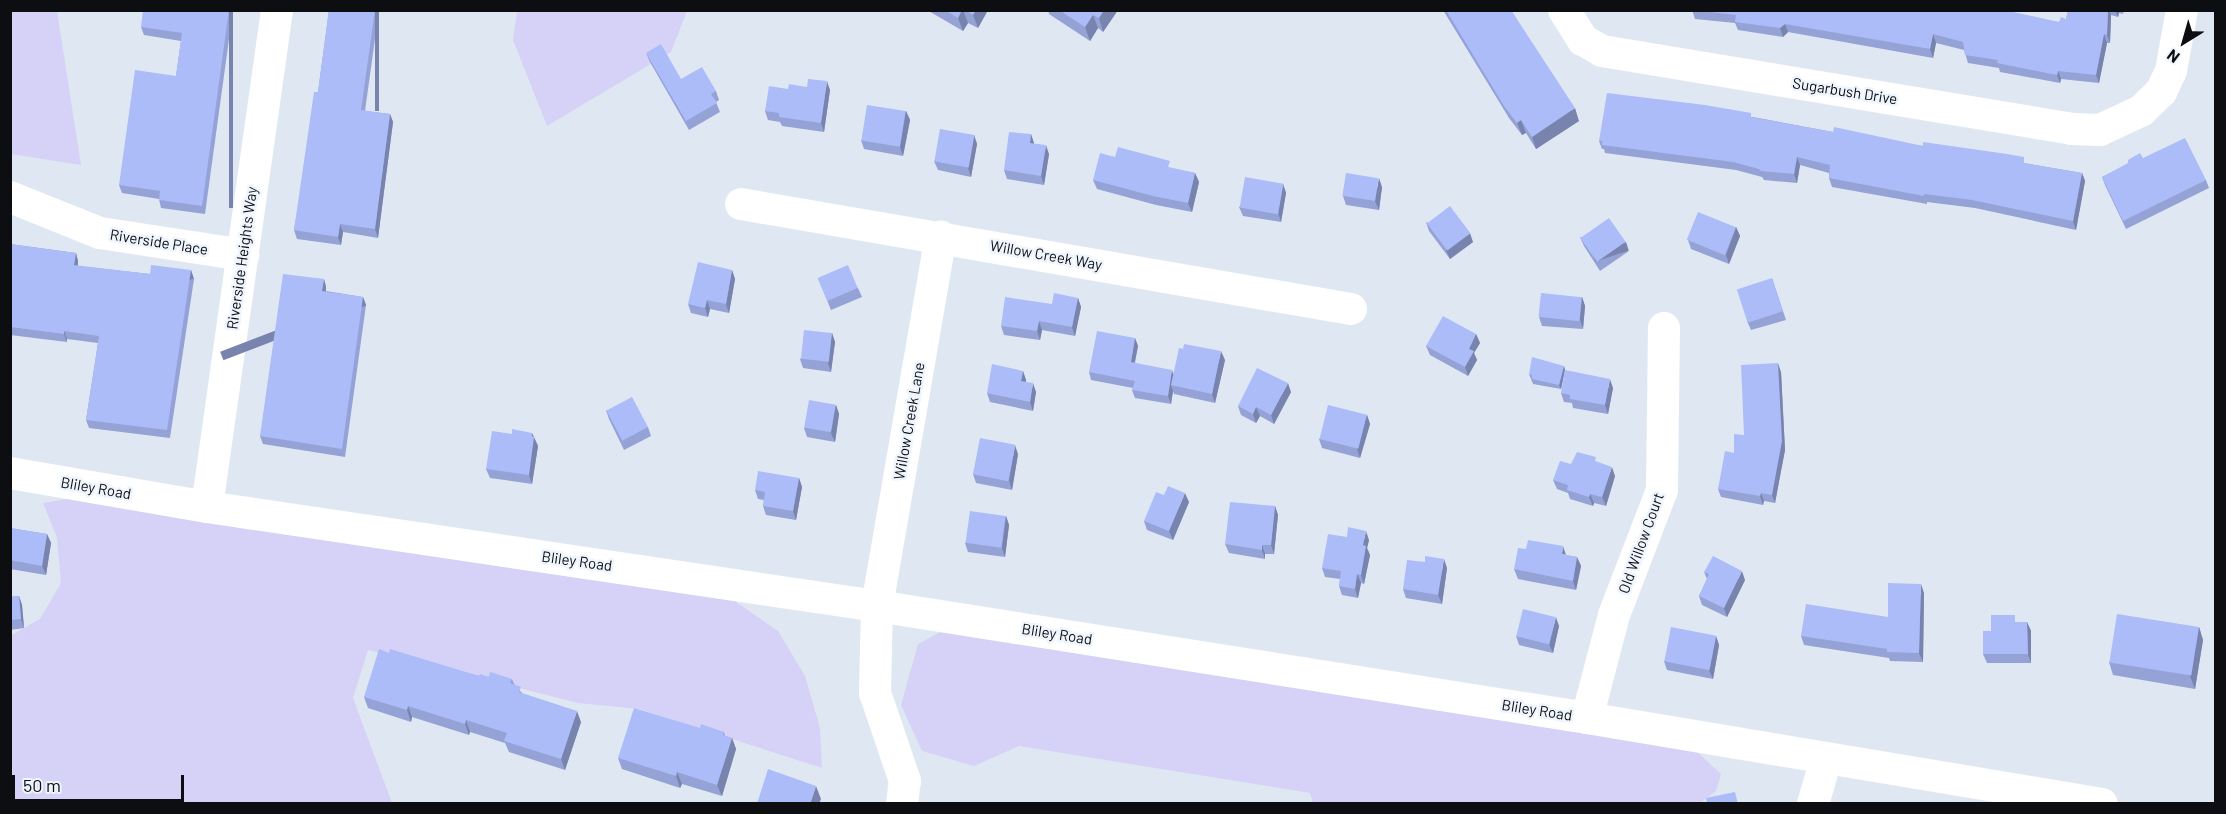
<!DOCTYPE html>
<html>
<head>
<meta charset="utf-8">
<style>
	body { margin:0 }
	#map { position:relative; width:2226px; height:814px; overflow:hidden; background:#dfe8f2; font-family:Barlow,sans-serif }
	div>[style] { position:absolute }
	.green>* { inset:0; background:#d6d1f6 }
	.minor>* { height:32px; margin:-16px; padding:0 16px; transform-origin:16px; border-radius:16px; background:#fff }
	.wall>* { inset:0; background:#94a2d6 }
	.shaded-wall>* { inset:0; background:#7884ae; transform-origin:0 0 }
	.building>* { inset:0; background:#acbcf9; transform-origin:0 0 }
	span { translate:-50% -50%; white-space:nowrap; text-align:center; line-height:1.15; -webkit-text-stroke:5px #eef5fd; paint-order:stroke }
	.street-label { font-size:15px; color:#0c0e12 }
	.frame { position:absolute; inset:0; border:12px solid #0c0e12; pointer-events:none }
	.north { position:absolute; left:2154px; top:12px; width:60px; height:60px; -webkit-text-stroke:4px #eef5fd; paint-order:stroke; rotate:217deg; font-size:16px; font-weight:700; line-height:24px; text-align:center; color:#0c0e12 }
	.north::after { content:''; display:block; margin:auto; width:21px; height:27px; background:#0c0e12; clip-path:polygon(50% 0,100% 100%,50% 72%,0 100%) }
	.scale { position:absolute; left:12px; top:775px; width:172px; height:27px; box-sizing:border-box; border:3px solid #0c0e12; border-top:0; padding-left:8px; font-size:18px; line-height:21px; white-space:nowrap; color:#0c0e12; -webkit-text-stroke:4px #eef5fd; paint-order:stroke }
</style>
</head>
<body>
<div id="map">
	<div class="green">
		<i style="clip-path:polygon(10px 11px,57px 11px,81px 165px,11px 154px)"></i>
		<i style="clip-path:polygon(517px 11px,687px 11px,671px 52px,547px 126px,513px 40px)"></i>
		<i style="clip-path:polygon(72px 498px,733px 600px,778px 631px,805px 676px,820px 728px,822px 768px,639px 709px,578px 703px,368px 650px,353px 698px,392px 803px,11px 803px,10px 636px,40px 619px,61px 583px,57px 538px,43px 503px)"></i>
		<i style="clip-path:polygon(946px 629px,1696px 751px,1721px 774px,1716px 791px,1700px 803px,1313px 803px,1310px 793px,1019px 746px,974px 766px,922px 751px,901px 705px,918px 644px)"></i>
	</div>
	<div class="minor">
		<i style="left:1564px;top:10px;width:36px;rotate:58deg"></i>
		<i style="left:1583px;top:40px;width:22px;rotate:30deg"></i>
		<i style="left:1602px;top:51px;width:476px;rotate:9.4deg"></i>
		<i style="left:2072px;top:129px;width:28px;rotate:2deg"></i>
		<i style="left:2100px;top:130px;width:45px;rotate:-24.9deg"></i>
		<i style="left:2141px;top:111px;width:28px;rotate:-44deg"></i>
		<i style="left:2161px;top:92px;width:23px;rotate:-65deg"></i>
		<i style="left:2171px;top:71px;width:62px;rotate:-79.8deg"></i>
		<i style="left:10px;top:197px;width:97px;rotate:21.8deg"></i>
		<i style="left:100px;top:233px;width:145px;rotate:8.7deg"></i>
		<i style="left:741px;top:204px;width:619px;rotate:9.77deg"></i>
		<i style="left:10px;top:473px;width:200px;rotate:9.8deg"></i>
		<i style="left:207px;top:507px;width:677px;rotate:8.41deg"></i>
		<i style="left:877px;top:606px;width:719px;rotate:8.96deg"></i>
		<i style="left:1587px;top:718px;width:522px;rotate:9.48deg"></i>
		<i style="left:207px;top:507px;width:502px;rotate:-81.98deg"></i>
		<i style="left:1587px;top:718px;width:106px;rotate:-75.3deg"></i>
		<i style="left:1614px;top:615px;width:134px;rotate:-69deg"></i>
		<i style="left:1662px;top:490px;width:162px;rotate:-89.3deg"></i>
		<i style="left:902px;top:804px;width:23px;rotate:-83deg"></i>
		<i style="left:905px;top:781px;width:93px;rotate:-108.8deg"></i>
		<i style="left:875px;top:693px;width:87px;rotate:-88.7deg"></i>
		<i style="left:877px;top:606px;width:375px;rotate:-80.2deg"></i>
		<i style="left:1813px;top:804px;width:47px;rotate:-73.9deg"></i>
	</div>
	<div class="wall">
		<i style="clip-path:polygon(233px 10px,205px 214px,161px 208px,159px 199px,122px 193px,119px 185px,176px 76px,181px 41px,144px 35px,141px 27px)"></i>
		<i style="clip-path:polygon(329px 10px,379px 10px,365px 111px,390px 114px,393px 122px,378px 238px,343px 232px,341px 245px,297px 239px,294px 230px,318px 92px)"></i>
		<i style="clip-path:polygon(927px 10px,988px 10px,978px 28px,968px 23px,963px 31px)"></i>
		<i style="clip-path:polygon(1048px 10px,1118px 10px,1103px 32px,1098px 28px,1090px 41px,1049px 14px)"></i>
		<i style="clip-path:polygon(1443px 10px,1511px 10px,1579px 121px,1536px 149px,1526px 133px,1522px 135px,1509px 118px)"></i>
		<i style="clip-path:polygon(1692px 10px,2059px 22px,2066px 19px,2068px 10px,2124px 10px,2123px 14px,2119px 13px,2118px 17px,2111px 15px,2110px 43px,2107px 43px,2099px 83px,2061px 79px,2060px 83px,2000px 72px,1999px 68px,1968px 63px,1964px 50px,1936px 43px,1933px 58px,1788px 32px,1783px 37px,1738px 30px,1735px 23px,1695px 19px)"></i>
		<i style="clip-path:polygon(646px 53px,681px 79px,716px 91px,719px 100px,716px 102px,720px 112px,689px 130px,650px 62px)"></i>
		<i style="clip-path:polygon(788px 89px,830px 90px,824px 132px,782px 126px,780px 122px,768px 120px,765px 111px)"></i>
		<i style="clip-path:polygon(906px 111px,910px 120px,903px 156px,864px 149px,861px 140px)"></i>
		<i style="clip-path:polygon(1753px 117px,1833px 132px,1923px 146px,2082px 173px,2085px 181px,2076px 230px,1975px 208px,1927px 202px,1927px 204px,1832px 187px,1829px 178px,1829px 173px,1800px 165px,1797px 183px,1764px 180px,1762px 177px,1736px 170px,1605px 153px,1604px 149px,1602px 149px,1599px 141px)"></i>
		<i style="clip-path:polygon(1031px 134px,1034px 144px,1049px 154px,1044px 185px,1007px 179px,1004px 170px)"></i>
		<i style="clip-path:polygon(974px 135px,977px 144px,971px 177px,938px 170px,934px 161px)"></i>
		<i style="clip-path:polygon(1115px 157px,1195px 173px,1199px 182px,1192px 212px,1156px 205px,1097px 189px,1093px 180px)"></i>
		<i style="clip-path:polygon(2143px 158px,2206px 180px,2209px 188px,2126px 229px,2105px 185px,2102px 177px)"></i>
		<i style="clip-path:polygon(1283px 184px,1286px 193px,1281px 222px,1243px 216px,1239px 207px)"></i>
		<i style="clip-path:polygon(1382px 187px,1379px 210px,1346px 205px,1343px 196px)"></i>
		<i style="clip-path:polygon(1426px 222px,1473px 242px,1450px 259px,1429px 231px)"></i>
		<i style="clip-path:polygon(1736px 227px,1740px 236px,1729px 264px,1691px 249px,1688px 240px)"></i>
		<i style="clip-path:polygon(1580px 237px,1629px 251px,1600px 271px,1584px 246px)"></i>
		<i style="clip-path:polygon(10px 244px,76px 253px,78px 261px,78px 266px,150px 274px,191px 270px,194px 279px,170px 438px,89px 428px,86px 420px,98px 343px,67px 339px,67px 342px,10px 335px)"></i>
		<i style="clip-path:polygon(732px 270px,735px 279px,729px 313px,710px 309px,708px 317px,691px 313px,688px 304px)"></i>
		<i style="clip-path:polygon(818px 278px,858px 288px,862px 297px,831px 310px)"></i>
		<i style="clip-path:polygon(1772px 278px,1786px 320px,1751px 330px,1747px 321px)"></i>
		<i style="clip-path:polygon(324px 279px,326px 287px,326px 291px,363px 297px,366px 305px,345px 457px,263px 444px,260px 436px)"></i>
		<i style="clip-path:polygon(1582px 297px,1585px 306px,1583px 329px,1542px 326px,1539px 317px)"></i>
		<i style="clip-path:polygon(1078px 298px,1081px 307px,1075px 336px,1042px 330px,1040px 340px,1004px 335px,1001px 326px,1052px 304px)"></i>
		<i style="clip-path:polygon(832px 333px,835px 342px,831px 372px,803px 368px,800px 359px)"></i>
		<i style="clip-path:polygon(1476px 334px,1480px 343px,1474px 353px,1477px 360px,1468px 376px,1430px 355px,1426px 346px)"></i>
		<i style="clip-path:polygon(1135px 338px,1138px 346px,1135px 363px,1173px 374px,1225px 360px,1215px 403px,1174px 394px,1173px 391px,1171px 404px,1135px 398px,1132px 390px,1133px 388px,1091px 380px,1089px 372px)"></i>
		<i style="clip-path:polygon(1564px 366px,1565px 370px,1561px 389px,1533px 384px,1529px 374px)"></i>
		<i style="clip-path:polygon(1023px 371px,1026px 380px,1026px 382px,1036px 392px,1033px 411px,990px 402px,987px 393px)"></i>
		<i style="clip-path:polygon(1781px 372px,1785px 450px,1775px 503px,1764px 501px,1763px 505px,1721px 497px,1718px 489px,1734px 453px)"></i>
		<i style="clip-path:polygon(1613px 388px,1608px 414px,1573px 408px,1572px 403px,1564px 402px,1561px 393px)"></i>
		<i style="clip-path:polygon(1291px 392px,1274px 424px,1260px 416px,1256px 423px,1241px 415px,1238px 406px)"></i>
		<i style="clip-path:polygon(836px 405px,839px 414px,835px 442px,807px 437px,804px 428px)"></i>
		<i style="clip-path:polygon(606px 410px,648px 427px,651px 436px,624px 450px,609px 419px)"></i>
		<i style="clip-path:polygon(1367px 415px,1370px 424px,1360px 458px,1322px 448px,1319px 439px)"></i>
		<i style="clip-path:polygon(532px 433px,538px 446px,532px 484px,490px 478px,486px 469px,512px 434px)"></i>
		<i style="clip-path:polygon(1018px 454px,1012px 490px,976px 483px,973px 474px)"></i>
		<i style="clip-path:polygon(1597px 462px,1615px 476px,1606px 506px,1594px 503px,1593px 506px,1570px 499px,1568px 493px,1557px 489px,1553px 480px,1571px 464px)"></i>
		<i style="clip-path:polygon(799px 478px,802px 487px,796px 520px,766px 515px,763px 506px,764px 500px,758px 499px,755px 490px)"></i>
		<i style="clip-path:polygon(1189px 502px,1173px 540px,1147px 530px,1144px 521px)"></i>
		<i style="clip-path:polygon(1275px 506px,1278px 515px,1274px 554px,1265px 554px,1265px 559px,1229px 553px,1225px 544px)"></i>
		<i style="clip-path:polygon(1006px 516px,1009px 525px,1005px 557px,968px 552px,965px 543px)"></i>
		<i style="clip-path:polygon(10px 528px,47px 534px,51px 543px,46px 575px,10px 569px)"></i>
		<i style="clip-path:polygon(1347px 537px,1369px 540px,1367px 548px,1370px 555px,1364px 584px,1361px 583px,1358px 598px,1342px 595px,1339px 586px,1340px 579px,1325px 577px,1322px 568px)"></i>
		<i style="clip-path:polygon(1566px 555px,1577px 557px,1581px 566px,1576px 590px,1518px 579px,1514px 569px)"></i>
		<i style="clip-path:polygon(1447px 568px,1442px 604px,1406px 598px,1403px 589px)"></i>
		<i style="clip-path:polygon(1704px 572px,1745px 580px,1727px 617px,1702px 605px,1699px 596px,1707px 579px)"></i>
		<i style="clip-path:polygon(1924px 593px,1923px 662px,1890px 661px,1889px 658px,1804px 645px,1801px 636px,1888px 617px)"></i>
		<i style="clip-path:polygon(19px 596px,22px 605px,24px 628px,10px 630px,10px 597px)"></i>
		<i style="clip-path:polygon(2017px 622px,2027px 622px,2031px 631px,2031px 663px,1987px 663px,1983px 654px,1991px 631px)"></i>
		<i style="clip-path:polygon(1559px 626px,1553px 653px,1519px 645px,1516px 636px)"></i>
		<i style="clip-path:polygon(2199px 627px,2203px 640px,2195px 689px,2113px 675px,2109px 662px)"></i>
		<i style="clip-path:polygon(1716px 636px,1719px 645px,1713px 679px,1667px 670px,1664px 661px)"></i>
		<i style="clip-path:polygon(389px 653px,479px 676px,512px 679px,514px 684px,523px 694px,581px 722px,565px 770px,509px 752px,505px 743px,470px 732px,469px 735px,412px 717px,411px 722px,368px 708px,364px 697px)"></i>
		<i style="clip-path:polygon(700px 728px,724px 732px,725px 736px,732px 738px,736px 749px,722px 796px,682px 784px,680px 788px,622px 769px,618px 758px)"></i>
	</div>
	<div class="shaded-wall">
		<i style="left:229px;top:10px;width:4px;height:198px"></i>
		<i style="left:375px;top:10px;width:4px;height:101px"></i>
		<i style="clip-path:polygon(962px 10px,963px 10px,968px 23px,963px 31px,958px 18px)"></i>
		<i style="clip-path:polygon(976px 10px,988px 10px,978px 28px,973px 15px)"></i>
		<i style="clip-path:polygon(1104px 10px,1118px 10px,1103px 32px,1099px 18px)"></i>
		<i style="clip-path:polygon(2108px 10px,2109px 10px,2111px 15px,2110px 43px,2107px 35px)"></i>
		<i style="clip-path:polygon(2115px 10px,2118px 10px,2119px 13px,2118px 17px)"></i>
		<i style="clip-path:polygon(1093px 15px,1098px 28px,1090px 41px,1085px 27px)"></i>
		<i style="clip-path:polygon(1785px 24px,1788px 32px,1783px 37px,1780px 28px)"></i>
		<i style="clip-path:polygon(1933px 34px,1936px 43px,1933px 58px,1930px 49px)"></i>
		<i style="clip-path:polygon(2104px 34px,2107px 43px,2099px 83px,2096px 75px)"></i>
		<i style="clip-path:polygon(2058px 71px,2061px 79px,2060px 83px,2057px 75px)"></i>
		<i style="clip-path:polygon(827px 81px,830px 90px,824px 132px,821px 123px)"></i>
		<i style="clip-path:polygon(1575px 108px,1579px 121px,1536px 149px,1532px 137px)"></i>
		<i style="clip-path:polygon(906px 111px,910px 120px,903px 156px,900px 147px)"></i>
		<i style="clip-path:polygon(390px 114px,393px 122px,378px 238px,375px 229px)"></i>
		<i style="clip-path:polygon(1521px 120px,1526px 133px,1522px 135px,1517px 123px)"></i>
		<i style="clip-path:polygon(1031px 134px,1034px 143px,1033px 152px,1030px 143px)"></i>
		<i style="clip-path:polygon(974px 135px,977px 144px,971px 177px,968px 168px)"></i>
		<i style="clip-path:polygon(1046px 145px,1049px 154px,1044px 185px,1041px 176px)"></i>
		<i style="clip-path:polygon(1797px 157px,1800px 165px,1797px 183px,1794px 174px)"></i>
		<i style="clip-path:polygon(1195px 173px,1199px 182px,1192px 212px,1188px 203px)"></i>
		<i style="clip-path:polygon(2082px 173px,2085px 181px,2076px 230px,2073px 221px)"></i>
		<i style="clip-path:polygon(1379px 178px,1382px 187px,1379px 210px,1375px 201px)"></i>
		<i style="clip-path:polygon(1283px 184px,1286px 193px,1281px 222px,1278px 213px)"></i>
		<i style="clip-path:polygon(340px 224px,343px 232px,341px 245px,338px 237px)"></i>
		<i style="clip-path:polygon(1736px 227px,1740px 236px,1729px 264px,1726px 255px)"></i>
		<i style="clip-path:polygon(1470px 233px,1473px 242px,1450px 259px,1446px 250px)"></i>
		<i style="left:1626px;top:242px;width:9px;height:35px;rotate:72deg"></i>
		<i style="clip-path:polygon(76px 253px,78px 261px,77px 273px,74px 265px)"></i>
		<i style="left:191px;top:270px;width:9px;height:162px;rotate:72deg"></i>
		<i style="clip-path:polygon(732px 270px,735px 279px,729px 313px,726px 304px)"></i>
		<i style="clip-path:polygon(324px 279px,326px 287px,325px 298px,322px 291px)"></i>
		<i style="left:363px;top:297px;width:9px;height:153px;rotate:69deg"></i>
		<i style="clip-path:polygon(1582px 297px,1585px 306px,1583px 329px,1580px 320px)"></i>
		<i style="clip-path:polygon(1078px 298px,1081px 307px,1075px 336px,1072px 327px)"></i>
		<i style="clip-path:polygon(707px 300px,710px 309px,708px 317px,705px 308px)"></i>
		<i style="clip-path:polygon(1039px 321px,1042px 330px,1040px 340px,1037px 331px)"></i>
		<i style="clip-path:polygon(64px 331px,67px 339px,67px 342px,64px 334px)"></i>
		<i style="clip-path:polygon(832px 333px,835px 342px,831px 372px,828px 363px)"></i>
		<i style="clip-path:polygon(1476px 334px,1480px 343px,1474px 353px,1477px 360px,1468px 376px,1465px 367px,1469px 349px)"></i>
		<i style="clip-path:polygon(1135px 338px,1138px 346px,1133px 370px,1131px 362px)"></i>
		<i style="clip-path:polygon(1221px 351px,1225px 360px,1215px 403px,1212px 394px)"></i>
		<i style="clip-path:polygon(1778px 363px,1781px 372px,1785px 450px,1775px 503px,1772px 495px)"></i>
		<i style="clip-path:polygon(1564px 366px,1565px 370px,1561px 389px,1559px 385px)"></i>
		<i style="clip-path:polygon(1172px 370px,1175px 378px,1171px 385px,1173px 391px,1171px 404px,1168px 396px)"></i>
		<i style="clip-path:polygon(1023px 371px,1026px 380px,1024px 390px,1021px 381px)"></i>
		<i style="clip-path:polygon(1610px 379px,1613px 388px,1608px 414px,1605px 405px)"></i>
		<i style="clip-path:polygon(1033px 383px,1036px 392px,1033px 411px,1030px 402px)"></i>
		<i style="clip-path:polygon(1288px 383px,1291px 392px,1274px 424px,1271px 415px)"></i>
		<i style="clip-path:polygon(836px 405px,839px 414px,835px 442px,831px 433px)"></i>
		<i style="clip-path:polygon(1256px 407px,1260px 416px,1256px 423px,1253px 414px)"></i>
		<i style="clip-path:polygon(1367px 415px,1370px 424px,1360px 458px,1357px 449px)"></i>
		<i style="clip-path:polygon(532px 433px,538px 446px,532px 484px,529px 475px)"></i>
		<i style="clip-path:polygon(1015px 445px,1018px 454px,1012px 490px,1009px 481px)"></i>
		<i style="clip-path:polygon(1612px 467px,1615px 476px,1606px 506px,1602px 497px)"></i>
		<i style="clip-path:polygon(799px 478px,802px 487px,796px 520px,793px 511px)"></i>
		<i style="clip-path:polygon(1185px 493px,1189px 502px,1173px 540px,1169px 531px)"></i>
		<i style="clip-path:polygon(1761px 493px,1764px 501px,1763px 505px,1760px 496px)"></i>
		<i style="clip-path:polygon(1590px 494px,1594px 503px,1593px 506px,1589px 497px)"></i>
		<i style="clip-path:polygon(1275px 506px,1278px 515px,1274px 554px,1271px 545px)"></i>
		<i style="clip-path:polygon(1006px 516px,1009px 525px,1005px 557px,1002px 548px)"></i>
		<i style="clip-path:polygon(1366px 531px,1369px 540px,1367px 548px,1370px 555px,1364px 584px,1361px 575px,1363px 545px)"></i>
		<i style="clip-path:polygon(47px 534px,51px 543px,46px 575px,42px 566px)"></i>
		<i style="clip-path:polygon(1262px 545px,1265px 554px,1265px 559px,1262px 550px)"></i>
		<i style="clip-path:polygon(1563px 546px,1566px 555px,1562px 554px)"></i>
		<i style="clip-path:polygon(1577px 557px,1581px 566px,1576px 590px,1573px 581px)"></i>
		<i style="clip-path:polygon(1444px 559px,1447px 568px,1442px 604px,1438px 595px)"></i>
		<i style="clip-path:polygon(1742px 571px,1745px 580px,1727px 617px,1724px 608px)"></i>
		<i style="clip-path:polygon(1357px 574px,1361px 583px,1358px 598px,1355px 589px)"></i>
		<i style="clip-path:polygon(1921px 584px,1924px 593px,1923px 662px,1919px 653px)"></i>
		<i style="clip-path:polygon(19px 596px,22px 605px,24px 628px,21px 619px)"></i>
		<i style="clip-path:polygon(1556px 617px,1559px 626px,1553px 653px,1549px 644px)"></i>
		<i style="clip-path:polygon(2027px 622px,2031px 631px,2031px 663px,2028px 654px)"></i>
		<i style="clip-path:polygon(2199px 627px,2203px 640px,2195px 689px,2190px 676px)"></i>
		<i style="clip-path:polygon(1716px 636px,1719px 645px,1713px 679px,1709px 670px)"></i>
		<i style="clip-path:polygon(408px 706px,412px 717px,411px 722px,407px 710px)"></i>
		<i style="clip-path:polygon(577px 711px,581px 722px,565px 770px,561px 759px)"></i>
		<i style="clip-path:polygon(466px 720px,470px 732px,469px 735px,465px 724px)"></i>
		<i style="clip-path:polygon(732px 738px,736px 749px,722px 796px,717px 785px)"></i>
		<i style="clip-path:polygon(677px 772px,682px 784px,680px 788px,676px 776px)"></i>
		<i style="clip-path:polygon(816px 786px,821px 799px,819px 804px,810px 804px)"></i>
	</div>
	<div class="building">
		<i style="clip-path:polygon(143px 10px,229px 10px,202px 206px,159px 200px,160px 191px,119px 185px,135px 70px,176px 76px,182px 33px,141px 27px)"></i>
		<i style="clip-path:polygon(329px 10px,375px 10px,361px 110px,390px 114px,375px 229px,340px 224px,338px 237px,294px 230px,314px 92px,318px 92px)"></i>
		<i style="clip-path:polygon(945px 10px,962px 10px,958px 18px)"></i>
		<i style="clip-path:polygon(965px 10px,976px 10px,973px 15px)"></i>
		<i style="clip-path:polygon(1059px 10px,1104px 10px,1099px 18px,1093px 15px,1085px 27px)"></i>
		<i style="clip-path:polygon(1446px 10px,1511px 10px,1575px 108px,1532px 137px,1521px 120px,1517px 123px,1504px 106px)"></i>
		<i style="clip-path:polygon(1692px 10px,2004px 10px,2059px 22px,2061px 17px,2066px 19px,2068px 10px,2108px 10px,2107px 35px,2104px 34px,2096px 75px,2058px 71px,2057px 75px,1997px 63px,1998px 60px,1965px 55px,1963px 42px,1933px 34px,1930px 49px,1785px 24px,1780px 28px,1735px 22px,1736px 15px)"></i>
		<i style="clip-path:polygon(661px 44px,681px 79px,702px 67px,716px 91px,711px 94px,717px 103px,686px 121px,646px 53px)"></i>
		<i style="clip-path:polygon(808px 79px,827px 81px,821px 123px,779px 117px,779px 113px,765px 111px,769px 86px,788px 89px,789px 84px,807px 87px)"></i>
		<i style="clip-path:polygon(1607px 93px,1705px 105px,1751px 113px,1751px 117px,1833px 132px,1834px 127px,1923px 146px,1923px 142px,2007px 154px,2024px 157px,2024px 163px,2082px 173px,2073px 221px,1972px 200px,1924px 194px,1924px 196px,1829px 178px,1830px 165px,1797px 157px,1794px 174px,1761px 171px,1759px 169px,1733px 162px,1602px 145px,1602px 141px,1599px 141px)"></i>
		<i style="left:867px;top:105px;width:39px;height:36px;rotate:9deg"></i>
		<i style="left:940px;top:129px;width:35px;height:33px;rotate:10deg"></i>
		<i style="clip-path:polygon(1009px 132px,1031px 134px,1030px 143px,1046px 145px,1041px 176px,1004px 170px)"></i>
		<i style="clip-path:polygon(2185px 138px,2206px 180px,2123px 221px,2102px 177px,2128px 163px,2128px 160px,2140px 153px,2143px 158px)"></i>
		<i style="clip-path:polygon(1118px 147px,1170px 161px,1168px 167px,1195px 173px,1188px 203px,1153px 196px,1093px 180px,1100px 153px,1115px 157px)"></i>
		<i style="left:1346px;top:173px;width:33px;height:23px;rotate:9deg"></i>
		<i style="left:1245px;top:177px;width:39px;height:31px;rotate:10deg"></i>
		<i style="left:1450px;top:206px;width:34px;height:29px;rotate:53deg"></i>
		<i style="left:1698px;top:212px;width:41px;height:30px;rotate:22deg"></i>
		<i style="left:1609px;top:218px;width:29px;height:35px;rotate:55deg"></i>
		<i style="clip-path:polygon(10px 244px,76px 253px,74px 265px,150px 274px,151px 265px,191px 270px,167px 430px,86px 420px,99px 336px,64px 331px,64px 334px,10px 327px)"></i>
		<i style="clip-path:polygon(698px 262px,732px 270px,726px 304px,707px 300px,705px 308px,688px 304px)"></i>
		<i style="left:848px;top:265px;width:25px;height:33px;rotate:67deg"></i>
		<i style="clip-path:polygon(283px 274px,324px 279px,322px 291px,363px 297px,342px 449px,260px 436px)"></i>
		<i style="left:1772px;top:278px;width:35px;height:37px;rotate:72deg"></i>
		<i style="clip-path:polygon(1054px 293px,1078px 298px,1072px 327px,1039px 321px,1037px 331px,1001px 326px,1005px 297px,1052px 304px)"></i>
		<i style="left:1541px;top:293px;width:41px;height:24px;rotate:6deg"></i>
		<i style="clip-path:polygon(1443px 316px,1476px 334px,1469px 349px,1474px 351px,1465px 367px,1426px 346px)"></i>
		<i style="left:804px;top:330px;width:28px;height:29px;rotate:6deg"></i>
		<i style="clip-path:polygon(1097px 331px,1135px 338px,1131px 362px,1172px 370px,1168px 396px,1132px 390px,1135px 381px,1089px 372px)"></i>
		<i style="clip-path:polygon(1184px 344px,1221px 351px,1212px 394px,1171px 385px,1179px 348px,1183px 349px)"></i>
		<i style="clip-path:polygon(1532px 357px,1564px 366px,1559px 385px,1532px 379px,1532px 375px,1529px 374px)"></i>
		<i style="clip-path:polygon(1778px 363px,1782px 441px,1772px 495px,1761px 493px,1760px 496px,1718px 489px,1725px 451px,1734px 453px,1734px 434px,1744px 435px,1741px 365px)"></i>
		<i style="clip-path:polygon(992px 364px,1023px 371px,1021px 381px,1033px 383px,1030px 402px,987px 393px)"></i>
		<i style="clip-path:polygon(1257px 368px,1288px 383px,1271px 415px,1256px 407px,1253px 414px,1238px 406px)"></i>
		<i style="clip-path:polygon(1565px 370px,1610px 379px,1605px 405px,1570px 399px,1570px 395px,1561px 393px)"></i>
		<i style="left:632px;top:397px;width:34px;height:29px;rotate:62deg"></i>
		<i style="left:809px;top:400px;width:27px;height:28px;rotate:10deg"></i>
		<i style="left:1328px;top:405px;width:40px;height:35px;rotate:14deg"></i>
		<i style="clip-path:polygon(512px 429px,532px 433px,532px 436px,534px 437px,529px 475px,486px 469px,492px 431px,512px 434px)"></i>
		<i style="left:980px;top:438px;width:36px;height:37px;rotate:11deg"></i>
		<i style="clip-path:polygon(1577px 452px,1596px 457px,1595px 461px,1612px 467px,1602px 497px,1590px 494px,1589px 497px,1567px 490px,1568px 485px,1553px 480px,1560px 461px,1571px 464px)"></i>
		<i style="clip-path:polygon(758px 471px,799px 478px,793px 511px,763px 506px,765px 492px,755px 490px)"></i>
		<i style="clip-path:polygon(1168px 486px,1185px 493px,1169px 531px,1144px 521px,1156px 492px,1164px 495px)"></i>
		<i style="clip-path:polygon(1230px 502px,1275px 506px,1271px 545px,1262px 545px,1262px 550px,1225px 544px)"></i>
		<i style="left:970px;top:511px;width:36px;height:32px;rotate:8deg"></i>
		<i style="clip-path:polygon(1348px 527px,1366px 531px,1363px 545px,1366px 546px,1361px 575px,1357px 574px,1355px 589px,1339px 586px,1341px 571px,1322px 568px,1328px 534px,1347px 537px)"></i>
		<i style="clip-path:polygon(10px 528px,47px 534px,42px 566px,10px 560px)"></i>
		<i style="clip-path:polygon(1528px 540px,1563px 546px,1562px 554px,1577px 557px,1573px 581px,1514px 569px,1518px 548px,1526px 549px)"></i>
		<i style="clip-path:polygon(1425px 556px,1444px 559px,1438px 595px,1403px 589px,1407px 560px,1425px 562px)"></i>
		<i style="clip-path:polygon(1713px 556px,1742px 571px,1724px 608px,1699px 596px,1709px 574px,1704px 572px)"></i>
		<i style="clip-path:polygon(1888px 583px,1921px 584px,1919px 653px,1887px 652px,1887px 649px,1801px 636px,1806px 604px,1888px 617px)"></i>
		<i style="clip-path:polygon(19px 596px,21px 619px,10px 620px,10px 597px)"></i>
		<i style="left:1523px;top:609px;width:34px;height:28px;rotate:14deg"></i>
		<i style="left:2117px;top:614px;width:83px;height:49px;rotate:9deg"></i>
		<i style="clip-path:polygon(1991px 615px,2015px 615px,2015px 622px,2027px 622px,2028px 654px,1983px 654px,1983px 631px,1991px 631px)"></i>
		<i style="left:1671px;top:627px;width:46px;height:35px;rotate:11deg"></i>
		<i style="clip-path:polygon(379px 649px,389px 653px,390px 649px,479px 676px,480px 674px,489px 677px,490px 672px,512px 679px,510px 683px,521px 687px,519px 692px,577px 711px,561px 759px,504px 741px,507px 733px,466px 720px,465px 724px,408px 706px,407px 710px,364px 697px)"></i>
		<i style="clip-path:polygon(634px 708px,700px 728px,701px 724px,724px 732px,723px 735px,732px 738px,717px 785px,677px 772px,676px 776px,618px 758px)"></i>
		<i style="clip-path:polygon(768px 769px,816px 786px,810px 804px,757px 804px)"></i>
		<i style="clip-path:polygon(1735px 792px,1738px 804px,1707px 804px,1706px 798px)"></i>
	</div>
	<div class="street-label">
		<span style="left:1845px;top:91px;rotate:9deg">Sugarbush Drive</span>
		<span style="left:159px;top:242px;rotate:9deg">Riverside Place</span>
		<span style="left:1046px;top:255px;rotate:10deg">Willow Creek Way</span>
		<span style="left:242px;top:258px;rotate:-82deg">Riverside Heights Way</span>
		<span style="left:909px;top:421px;rotate:-80deg">Willow Creek Lane</span>
		<span style="left:96px;top:488px;rotate:10deg">Bliley Road</span>
		<span style="left:1641px;top:543px;rotate:-70deg">Old Willow Court</span>
		<span style="left:577px;top:561px;rotate:8deg">Bliley Road</span>
		<span style="left:1057px;top:634px;rotate:9deg">Bliley Road</span>
		<span style="left:1537px;top:710px;rotate:9deg">Bliley Road</span>
	</div>
	<div class="frame"></div>
	<div class="north">N</div>
	<div class="scale">50 m</div>
</div>
</body>
</html>
